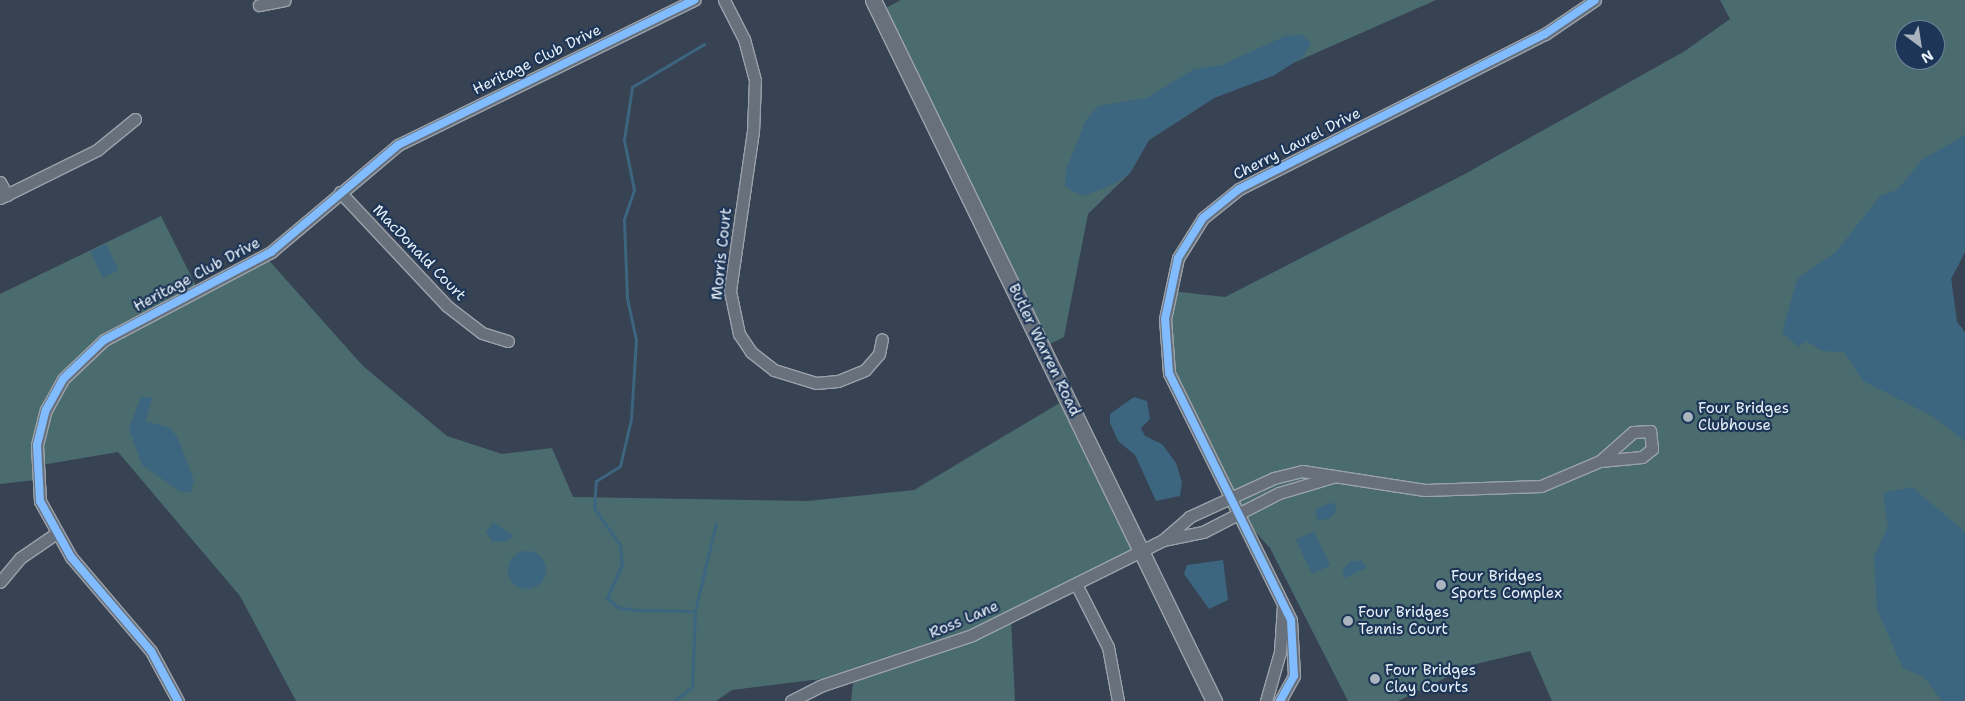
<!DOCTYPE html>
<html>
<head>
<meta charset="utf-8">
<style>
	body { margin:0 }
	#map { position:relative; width:1965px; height:701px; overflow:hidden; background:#374252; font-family:"Shantell Sans",sans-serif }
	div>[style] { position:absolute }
	.green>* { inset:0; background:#4a6c6f }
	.water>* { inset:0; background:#3c657f; transform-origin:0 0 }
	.round { border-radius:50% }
	.stream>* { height:3px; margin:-1.5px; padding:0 1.5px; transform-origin:1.5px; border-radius:1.5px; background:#3c657f }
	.roads { filter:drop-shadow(1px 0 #9ba2ab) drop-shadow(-1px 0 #9ba2ab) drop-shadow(0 1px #9ba2ab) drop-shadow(0 -1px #9ba2ab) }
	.street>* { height:11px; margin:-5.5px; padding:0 5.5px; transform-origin:5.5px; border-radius:5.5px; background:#68717b }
	.secondary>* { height:15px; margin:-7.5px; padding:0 7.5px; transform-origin:7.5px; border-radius:7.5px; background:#68717b }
	.cycleway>* { height:8px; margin:-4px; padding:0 4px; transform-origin:4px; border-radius:4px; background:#80bcff }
	.dots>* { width:14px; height:14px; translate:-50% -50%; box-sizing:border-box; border:2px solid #1d3557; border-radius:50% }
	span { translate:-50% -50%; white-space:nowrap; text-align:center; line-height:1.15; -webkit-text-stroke:4.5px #1d3557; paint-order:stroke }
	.street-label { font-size:15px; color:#e8f1f8 }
	.poi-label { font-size:15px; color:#e8f1f8 }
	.left { translate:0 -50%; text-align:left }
	.north { position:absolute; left:1895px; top:20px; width:50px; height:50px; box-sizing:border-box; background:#1d3557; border:1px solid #6e8097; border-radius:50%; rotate:149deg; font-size:14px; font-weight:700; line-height:20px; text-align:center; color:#e8f1f8 }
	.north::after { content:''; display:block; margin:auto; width:18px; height:22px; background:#aab4be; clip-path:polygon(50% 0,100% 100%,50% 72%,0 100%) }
</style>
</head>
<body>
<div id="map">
	<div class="green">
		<i style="clip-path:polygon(901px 0,1436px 0,1214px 98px,1149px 140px,1130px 173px,1088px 214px,1064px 337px,1042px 348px,878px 12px)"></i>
		<i style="clip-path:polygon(evenodd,1720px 0,1965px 0,1965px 252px,1951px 279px,1957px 322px,1965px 332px,1965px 701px,1552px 701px,1530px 651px,1472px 665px,1398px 701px,1348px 701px,1270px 548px,1237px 512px,1169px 373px,1171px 291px,1225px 297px,1463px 175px,1685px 51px,1730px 19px,1720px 0,1905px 30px,1935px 30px,1935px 60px,1905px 60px,1905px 30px)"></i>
		<i style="clip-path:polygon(161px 216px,199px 292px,265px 256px,363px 366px,447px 436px,502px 454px,552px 448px,573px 497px,808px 501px,914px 490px,1068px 398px,1142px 550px,1011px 617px,1015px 701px,851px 701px,854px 675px,732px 690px,716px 701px,296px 701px,240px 596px,118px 452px,36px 466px,36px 480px,0 484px,0 294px)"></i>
	</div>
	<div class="water">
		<i style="clip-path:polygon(1302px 35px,1311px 43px,1303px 57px,1273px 76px,1214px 98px,1149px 140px,1130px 173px,1114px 184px,1083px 196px,1065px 187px,1066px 170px,1086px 120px,1098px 106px,1147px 98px,1194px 69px,1222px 65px,1285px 36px)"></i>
		<i style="clip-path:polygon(1965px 135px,1965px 252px,1951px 279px,1957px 322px,1965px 332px,1965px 441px,1932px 416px,1863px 381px,1844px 352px,1823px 351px,1806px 341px,1799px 347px,1782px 333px,1797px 279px,1836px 252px,1880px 196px,1897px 190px,1923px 159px)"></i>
		<i style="left:106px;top:244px;width:29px;height:17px;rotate:65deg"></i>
		<i style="clip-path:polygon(141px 397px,152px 398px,146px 421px,170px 428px,178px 438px,194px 481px,191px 492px,181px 492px,142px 465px,129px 429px)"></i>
		<i style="clip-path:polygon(1134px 397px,1147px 401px,1150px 419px,1141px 428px,1145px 436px,1162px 444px,1176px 463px,1182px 482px,1180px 496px,1156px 501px,1135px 455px,1118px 441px,1110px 423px,1110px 414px)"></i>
		<i style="clip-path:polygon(1912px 487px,1965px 532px,1965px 701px,1942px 701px,1924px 677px,1903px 668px,1877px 610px,1874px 557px,1888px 526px,1883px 493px)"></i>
		<i style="clip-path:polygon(1329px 503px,1335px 504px,1336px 511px,1330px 518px,1318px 521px,1315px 510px)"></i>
		<i style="clip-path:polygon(493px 523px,494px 523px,514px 536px,504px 542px,492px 541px,486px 532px)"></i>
		<i style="left:1314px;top:531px;width:38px;height:20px;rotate:65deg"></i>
		<i class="round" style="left:508px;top:551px;width:38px;height:38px"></i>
		<i style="clip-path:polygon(1223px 560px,1228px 600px,1209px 609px,1184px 574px,1187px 565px)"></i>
		<i style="clip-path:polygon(1351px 561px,1362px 561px,1366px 568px,1345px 578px,1342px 571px)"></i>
	</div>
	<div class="stream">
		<i style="left:695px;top:611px;width:59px;rotate:-179deg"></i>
		<i style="left:636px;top:610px;width:18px;rotate:-171deg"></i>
		<i style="left:618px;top:607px;width:14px;rotate:-141deg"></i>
		<i style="left:607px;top:598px;width:36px;rotate:-66deg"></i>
		<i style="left:622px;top:565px;width:20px;rotate:-96deg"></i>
		<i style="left:620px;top:545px;width:45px;rotate:-125.1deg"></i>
		<i style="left:594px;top:508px;width:27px;rotate:-86deg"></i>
		<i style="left:596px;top:481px;width:28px;rotate:-32deg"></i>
		<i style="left:620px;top:466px;width:48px;rotate:-76.8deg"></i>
		<i style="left:631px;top:419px;width:79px;rotate:-86.4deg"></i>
		<i style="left:636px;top:340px;width:43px;rotate:-102.1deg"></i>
		<i style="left:627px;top:298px;width:79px;rotate:-92.2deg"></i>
		<i style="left:624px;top:219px;width:31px;rotate:-71deg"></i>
		<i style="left:634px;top:190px;width:51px;rotate:-101.3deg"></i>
		<i style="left:624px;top:140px;width:54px;rotate:-81.4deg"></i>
		<i style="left:632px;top:87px;width:84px;rotate:-30.8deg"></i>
		<i style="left:674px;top:701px;width:23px;rotate:-38deg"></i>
		<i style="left:692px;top:687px;width:76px;rotate:-87.7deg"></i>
		<i style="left:695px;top:611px;width:90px;rotate:-76.6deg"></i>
	</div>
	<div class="roads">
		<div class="street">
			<i style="left:724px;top:0;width:44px;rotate:62.9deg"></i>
			<i style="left:744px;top:39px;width:42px;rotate:75deg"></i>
			<i style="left:755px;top:80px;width:51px;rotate:92.2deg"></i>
			<i style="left:753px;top:131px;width:162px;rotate:98.2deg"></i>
			<i style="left:730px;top:291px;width:44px;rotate:78.2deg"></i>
			<i style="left:739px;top:334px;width:22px;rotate:56deg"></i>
			<i style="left:751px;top:352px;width:29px;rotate:38deg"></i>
			<i style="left:774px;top:370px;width:44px;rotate:17.2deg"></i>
			<i style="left:816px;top:383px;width:22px;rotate:-5deg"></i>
			<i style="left:838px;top:381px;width:29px;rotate:-22deg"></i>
			<i style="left:865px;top:370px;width:21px;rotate:-49deg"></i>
			<i style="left:879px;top:354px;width:15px;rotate:-79deg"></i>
			<i style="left:259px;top:5px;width:26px;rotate:-11deg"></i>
			<i style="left:0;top:182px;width:15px;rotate:62deg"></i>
			<i style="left:340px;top:192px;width:156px;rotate:46.8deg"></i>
			<i style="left:447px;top:306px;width:44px;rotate:37.6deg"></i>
			<i style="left:482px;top:333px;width:27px;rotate:17deg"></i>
			<i style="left:0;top:198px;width:108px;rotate:-26.3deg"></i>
			<i style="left:97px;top:150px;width:49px;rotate:-39.2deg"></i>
			<i style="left:1163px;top:540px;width:35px;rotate:-41deg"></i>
			<i style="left:1189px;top:517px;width:94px;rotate:-24.6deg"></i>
			<i style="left:1274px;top:478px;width:29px;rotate:-14deg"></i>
			<i style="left:1302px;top:471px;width:124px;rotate:8.8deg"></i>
			<i style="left:1425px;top:490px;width:116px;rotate:-2deg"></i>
			<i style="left:1541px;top:486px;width:64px;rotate:-23deg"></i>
			<i style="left:1600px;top:461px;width:42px;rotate:-5.4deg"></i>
			<i style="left:1642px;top:457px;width:13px;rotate:-39deg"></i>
			<i style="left:1652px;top:449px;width:18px;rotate:-96deg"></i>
			<i style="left:1650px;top:431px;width:17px;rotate:177deg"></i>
			<i style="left:1633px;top:432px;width:44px;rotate:138.7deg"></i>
			<i style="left:0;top:582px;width:31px;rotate:-50deg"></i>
			<i style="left:20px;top:558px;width:42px;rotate:-34.4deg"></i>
			<i style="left:1076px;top:584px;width:71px;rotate:63.1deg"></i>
			<i style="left:1108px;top:647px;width:55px;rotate:79.5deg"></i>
			<i style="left:178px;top:701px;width:57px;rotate:-118.4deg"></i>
			<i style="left:151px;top:651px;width:123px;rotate:-130.4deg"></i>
			<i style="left:71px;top:557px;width:64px;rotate:-119deg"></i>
			<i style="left:40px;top:501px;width:56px;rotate:-93.1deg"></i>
			<i style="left:37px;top:445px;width:36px;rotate:-76deg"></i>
			<i style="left:46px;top:410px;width:35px;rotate:-61deg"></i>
			<i style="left:63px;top:379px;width:57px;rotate:-43.6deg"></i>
			<i style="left:104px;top:340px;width:189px;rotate:-27.8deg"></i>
			<i style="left:271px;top:252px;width:166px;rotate:-40.1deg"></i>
			<i style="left:398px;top:145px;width:330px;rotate:-26.1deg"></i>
			<i style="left:791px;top:701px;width:33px;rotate:-27deg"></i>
			<i style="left:820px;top:686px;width:160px;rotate:-18.5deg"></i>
			<i style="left:972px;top:635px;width:213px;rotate:-26.4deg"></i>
			<i style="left:1163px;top:540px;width:41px;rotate:-11.3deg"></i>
			<i style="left:1203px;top:532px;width:85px;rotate:-27.2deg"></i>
			<i style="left:1279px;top:493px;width:56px;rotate:-16.5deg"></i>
			<i style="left:1266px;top:701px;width:51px;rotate:-74.1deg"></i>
			<i style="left:1280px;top:652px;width:46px;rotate:-86.3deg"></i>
			<i style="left:1280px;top:701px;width:29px;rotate:-61deg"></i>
			<i style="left:1294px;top:676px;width:56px;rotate:-93.1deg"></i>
			<i style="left:1291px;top:620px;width:275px;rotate:-116.3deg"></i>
			<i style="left:1169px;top:373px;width:54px;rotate:-94.2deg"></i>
			<i style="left:1165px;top:319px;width:62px;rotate:-78deg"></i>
			<i style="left:1178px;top:258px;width:47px;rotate:-58deg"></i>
			<i style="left:1203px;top:218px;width:46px;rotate:-38.9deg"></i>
			<i style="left:1239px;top:189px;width:343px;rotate:-26.9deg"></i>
			<i style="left:1545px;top:34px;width:60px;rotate:-34.2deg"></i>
		</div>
		<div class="secondary">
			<i style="left:873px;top:0;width:780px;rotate:64.06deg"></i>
		</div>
	</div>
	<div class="cycleway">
		<i style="left:178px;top:701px;width:57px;rotate:-118.4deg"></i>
		<i style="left:151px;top:651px;width:123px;rotate:-130.4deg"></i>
		<i style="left:71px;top:557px;width:64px;rotate:-119deg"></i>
		<i style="left:40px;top:501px;width:56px;rotate:-93.1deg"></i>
		<i style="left:37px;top:445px;width:36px;rotate:-76deg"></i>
		<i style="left:46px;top:410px;width:35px;rotate:-61deg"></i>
		<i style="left:63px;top:379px;width:57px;rotate:-43.6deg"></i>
		<i style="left:104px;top:340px;width:189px;rotate:-27.8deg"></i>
		<i style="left:271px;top:252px;width:166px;rotate:-40.1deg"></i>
		<i style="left:398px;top:145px;width:330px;rotate:-26.1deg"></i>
		<i style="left:1280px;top:701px;width:29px;rotate:-61deg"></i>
		<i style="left:1294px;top:676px;width:56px;rotate:-93.1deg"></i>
		<i style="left:1291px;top:620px;width:275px;rotate:-116.3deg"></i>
		<i style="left:1169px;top:373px;width:54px;rotate:-94.2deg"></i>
		<i style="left:1165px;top:319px;width:62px;rotate:-78deg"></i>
		<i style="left:1178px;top:258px;width:47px;rotate:-58deg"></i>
		<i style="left:1203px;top:218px;width:46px;rotate:-38.9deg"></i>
		<i style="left:1239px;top:189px;width:343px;rotate:-26.9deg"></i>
		<i style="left:1545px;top:34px;width:60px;rotate:-34.2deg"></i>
	</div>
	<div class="dots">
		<i style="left:1688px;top:417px;background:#aab4be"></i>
		<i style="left:1441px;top:585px;background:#aab4be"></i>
		<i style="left:1348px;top:621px;background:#aab4be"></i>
		<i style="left:1375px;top:679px;background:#aab4be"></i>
	</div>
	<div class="street-label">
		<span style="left:537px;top:60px;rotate:-26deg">Heritage Club Drive</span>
		<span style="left:1297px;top:144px;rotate:-27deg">Cherry Laurel Drive</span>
		<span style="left:419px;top:253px;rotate:46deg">MacDonald Court</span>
		<span style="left:722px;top:254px;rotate:-84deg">Morris Court</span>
		<span style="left:197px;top:275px;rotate:-28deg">Heritage Club Drive</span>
		<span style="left:1044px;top:350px;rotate:64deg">Butler Warren Road</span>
		<span style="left:964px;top:620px;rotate:-23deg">Ross Lane</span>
	</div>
	<div class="poi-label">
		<span class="left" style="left:1698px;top:417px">Four Bridges<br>Clubhouse</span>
		<span class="left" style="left:1451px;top:585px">Four Bridges<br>Sports Complex</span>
		<span class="left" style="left:1358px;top:621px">Four Bridges<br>Tennis Court</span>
		<span class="left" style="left:1385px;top:679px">Four Bridges<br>Clay Courts</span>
	</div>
	<div class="north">N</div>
</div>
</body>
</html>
